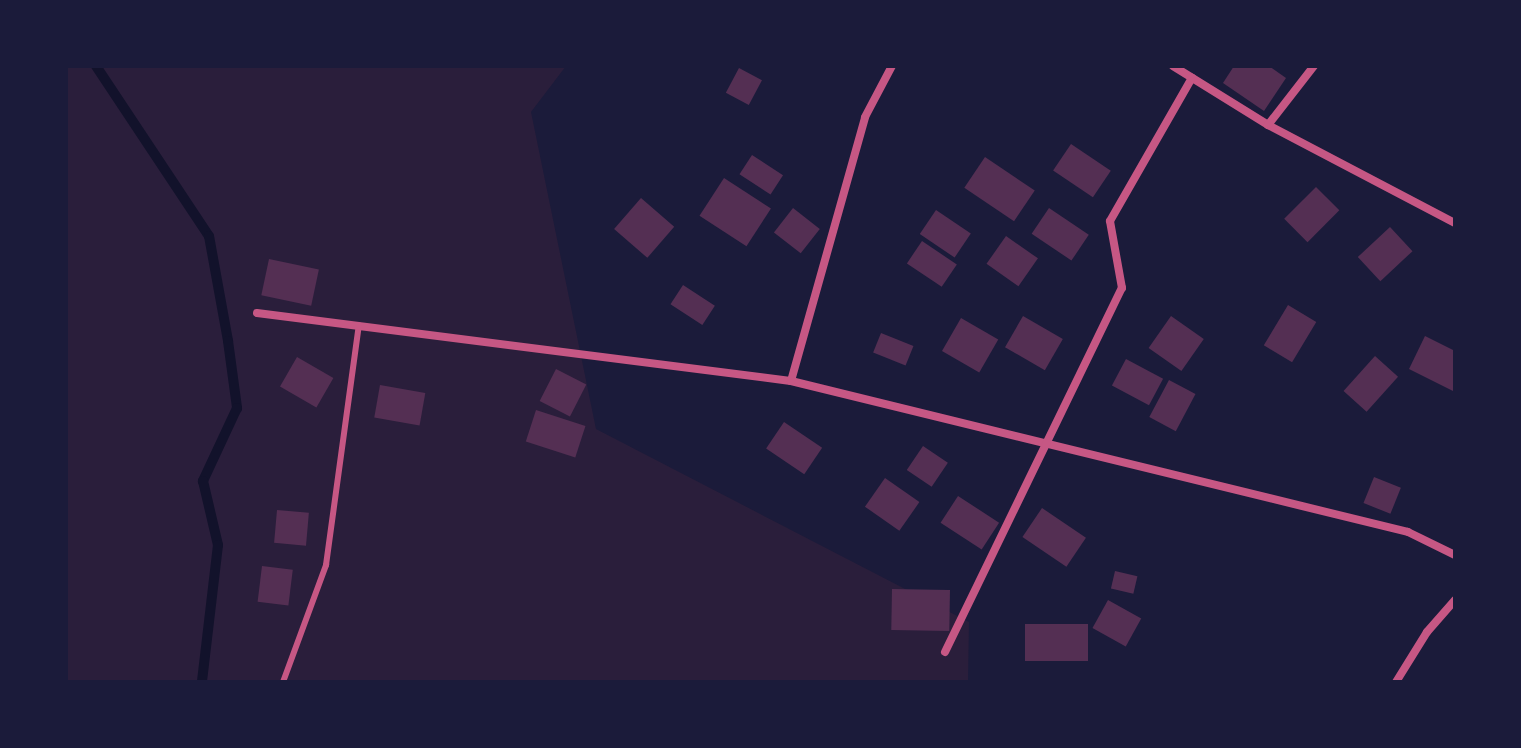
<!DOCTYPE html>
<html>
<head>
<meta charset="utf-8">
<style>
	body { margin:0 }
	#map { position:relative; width:1521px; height:748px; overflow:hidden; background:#1b1b3a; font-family:"Libre Baskerville",serif }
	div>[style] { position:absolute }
	.green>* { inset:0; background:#2a1e3b }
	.stream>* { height:10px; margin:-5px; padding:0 5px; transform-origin:5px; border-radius:5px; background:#12122b }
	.building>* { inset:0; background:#542f53; transform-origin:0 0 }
	.service>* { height:6px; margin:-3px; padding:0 3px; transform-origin:3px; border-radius:3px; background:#c65784 }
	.minor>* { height:8px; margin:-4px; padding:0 4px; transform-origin:4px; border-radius:4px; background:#c65784 }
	span { translate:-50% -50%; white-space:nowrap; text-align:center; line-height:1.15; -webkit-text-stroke:8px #1b1b3a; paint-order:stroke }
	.frame { position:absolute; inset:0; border:68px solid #1b1b3a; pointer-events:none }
</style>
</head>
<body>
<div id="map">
	<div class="green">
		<i style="clip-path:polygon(66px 66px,566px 66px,531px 112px,596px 429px,969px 622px,968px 682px,66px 682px)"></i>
	</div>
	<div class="stream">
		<i style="left:96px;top:66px;width:204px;rotate:56.4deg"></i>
		<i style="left:209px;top:236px;width:107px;rotate:79.7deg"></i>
		<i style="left:228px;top:341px;width:68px;rotate:82.3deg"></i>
		<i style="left:237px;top:408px;width:81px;rotate:115deg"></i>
		<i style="left:203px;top:481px;width:66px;rotate:76.8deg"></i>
		<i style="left:218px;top:545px;width:138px;rotate:96.7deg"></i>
	</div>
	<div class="building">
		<i style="clip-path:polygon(1234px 66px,1269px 66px,1286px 78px,1264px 111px,1223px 83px)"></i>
		<i style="left:739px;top:68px;width:26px;height:28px;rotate:28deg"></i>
		<i style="left:1071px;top:144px;width:48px;height:32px;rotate:34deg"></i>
		<i style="left:752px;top:155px;width:37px;height:23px;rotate:33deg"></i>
		<i style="left:985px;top:157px;width:60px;height:37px;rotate:34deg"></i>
		<i style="left:724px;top:178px;width:56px;height:45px;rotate:33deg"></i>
		<i style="left:1316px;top:187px;width:33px;height:45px;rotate:45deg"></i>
		<i style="left:641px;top:198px;width:44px;height:41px;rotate:41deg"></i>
		<i style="left:793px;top:208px;width:34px;height:31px;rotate:38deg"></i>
		<i style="left:1049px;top:208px;width:48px;height:31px;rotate:34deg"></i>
		<i style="left:936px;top:210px;width:42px;height:29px;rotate:34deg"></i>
		<i style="left:1390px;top:227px;width:33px;height:44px;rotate:47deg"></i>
		<i style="left:1006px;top:236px;width:39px;height:34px;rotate:35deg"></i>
		<i style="left:922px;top:241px;width:42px;height:27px;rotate:34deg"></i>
		<i style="left:269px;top:259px;width:51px;height:37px;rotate:12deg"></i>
		<i style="left:683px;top:285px;width:38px;height:23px;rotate:33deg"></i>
		<i style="left:1288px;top:305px;width:33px;height:47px;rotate:31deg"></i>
		<i style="left:1023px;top:316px;width:46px;height:36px;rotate:30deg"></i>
		<i style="left:1171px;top:316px;width:40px;height:39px;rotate:35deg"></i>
		<i style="left:961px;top:318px;width:43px;height:38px;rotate:30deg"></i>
		<i style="left:881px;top:333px;width:35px;height:21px;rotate:22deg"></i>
		<i style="clip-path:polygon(1425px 336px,1455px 351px,1453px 391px,1409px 369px)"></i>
		<i style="left:1375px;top:356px;width:31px;height:47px;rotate:42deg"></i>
		<i style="left:297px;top:357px;width:42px;height:34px;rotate:30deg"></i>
		<i style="left:1126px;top:359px;width:42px;height:30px;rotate:28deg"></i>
		<i style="left:556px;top:369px;width:34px;height:36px;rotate:27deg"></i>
		<i style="left:1169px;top:380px;width:30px;height:42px;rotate:28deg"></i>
		<i style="left:380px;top:385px;width:46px;height:33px;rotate:10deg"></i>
		<i style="left:536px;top:410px;width:52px;height:33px;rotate:18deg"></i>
		<i style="left:784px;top:422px;width:46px;height:32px;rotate:34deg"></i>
		<i style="left:923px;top:446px;width:30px;height:29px;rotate:34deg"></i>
		<i style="left:1374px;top:477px;width:29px;height:28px;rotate:22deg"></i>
		<i style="left:885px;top:478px;width:42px;height:35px;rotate:35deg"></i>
		<i style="left:958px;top:496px;width:49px;height:32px;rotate:33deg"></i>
		<i style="left:1042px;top:508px;width:53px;height:35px;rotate:34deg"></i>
		<i style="left:277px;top:510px;width:32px;height:33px;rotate:5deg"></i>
		<i style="left:262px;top:566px;width:31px;height:36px;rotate:7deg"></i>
		<i style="left:1115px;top:571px;width:23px;height:18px;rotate:13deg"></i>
		<i style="left:892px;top:589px;width:58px;height:41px;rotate:1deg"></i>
		<i style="left:1108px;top:600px;width:38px;height:32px;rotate:29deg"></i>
		<i style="left:1025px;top:624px;width:63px;height:37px"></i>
	</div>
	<div class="service">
		<i style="left:283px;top:682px;width:125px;rotate:-69.8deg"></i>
		<i style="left:326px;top:565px;width:242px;rotate:-82.2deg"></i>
	</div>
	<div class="minor">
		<i style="left:1173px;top:66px;width:112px;rotate:31.8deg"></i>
		<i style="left:1268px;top:125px;width:211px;rotate:27.7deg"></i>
		<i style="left:1268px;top:125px;width:75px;rotate:-52.1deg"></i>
		<i style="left:257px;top:313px;width:538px;rotate:7.26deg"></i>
		<i style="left:791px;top:381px;width:635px;rotate:13.75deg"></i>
		<i style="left:1408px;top:532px;width:52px;rotate:26.1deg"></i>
		<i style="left:791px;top:381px;width:274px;rotate:-74.3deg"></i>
		<i style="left:865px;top:117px;width:58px;rotate:-62.1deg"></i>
		<i style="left:945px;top:652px;width:405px;rotate:-64.1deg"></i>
		<i style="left:1122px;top:288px;width:68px;rotate:-100.2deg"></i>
		<i style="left:1110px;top:221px;width:165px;rotate:-60.2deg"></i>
		<i style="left:1396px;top:682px;width:59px;rotate:-58.2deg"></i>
		<i style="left:1427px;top:632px;width:43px;rotate:-48.8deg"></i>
	</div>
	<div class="frame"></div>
</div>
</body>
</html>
